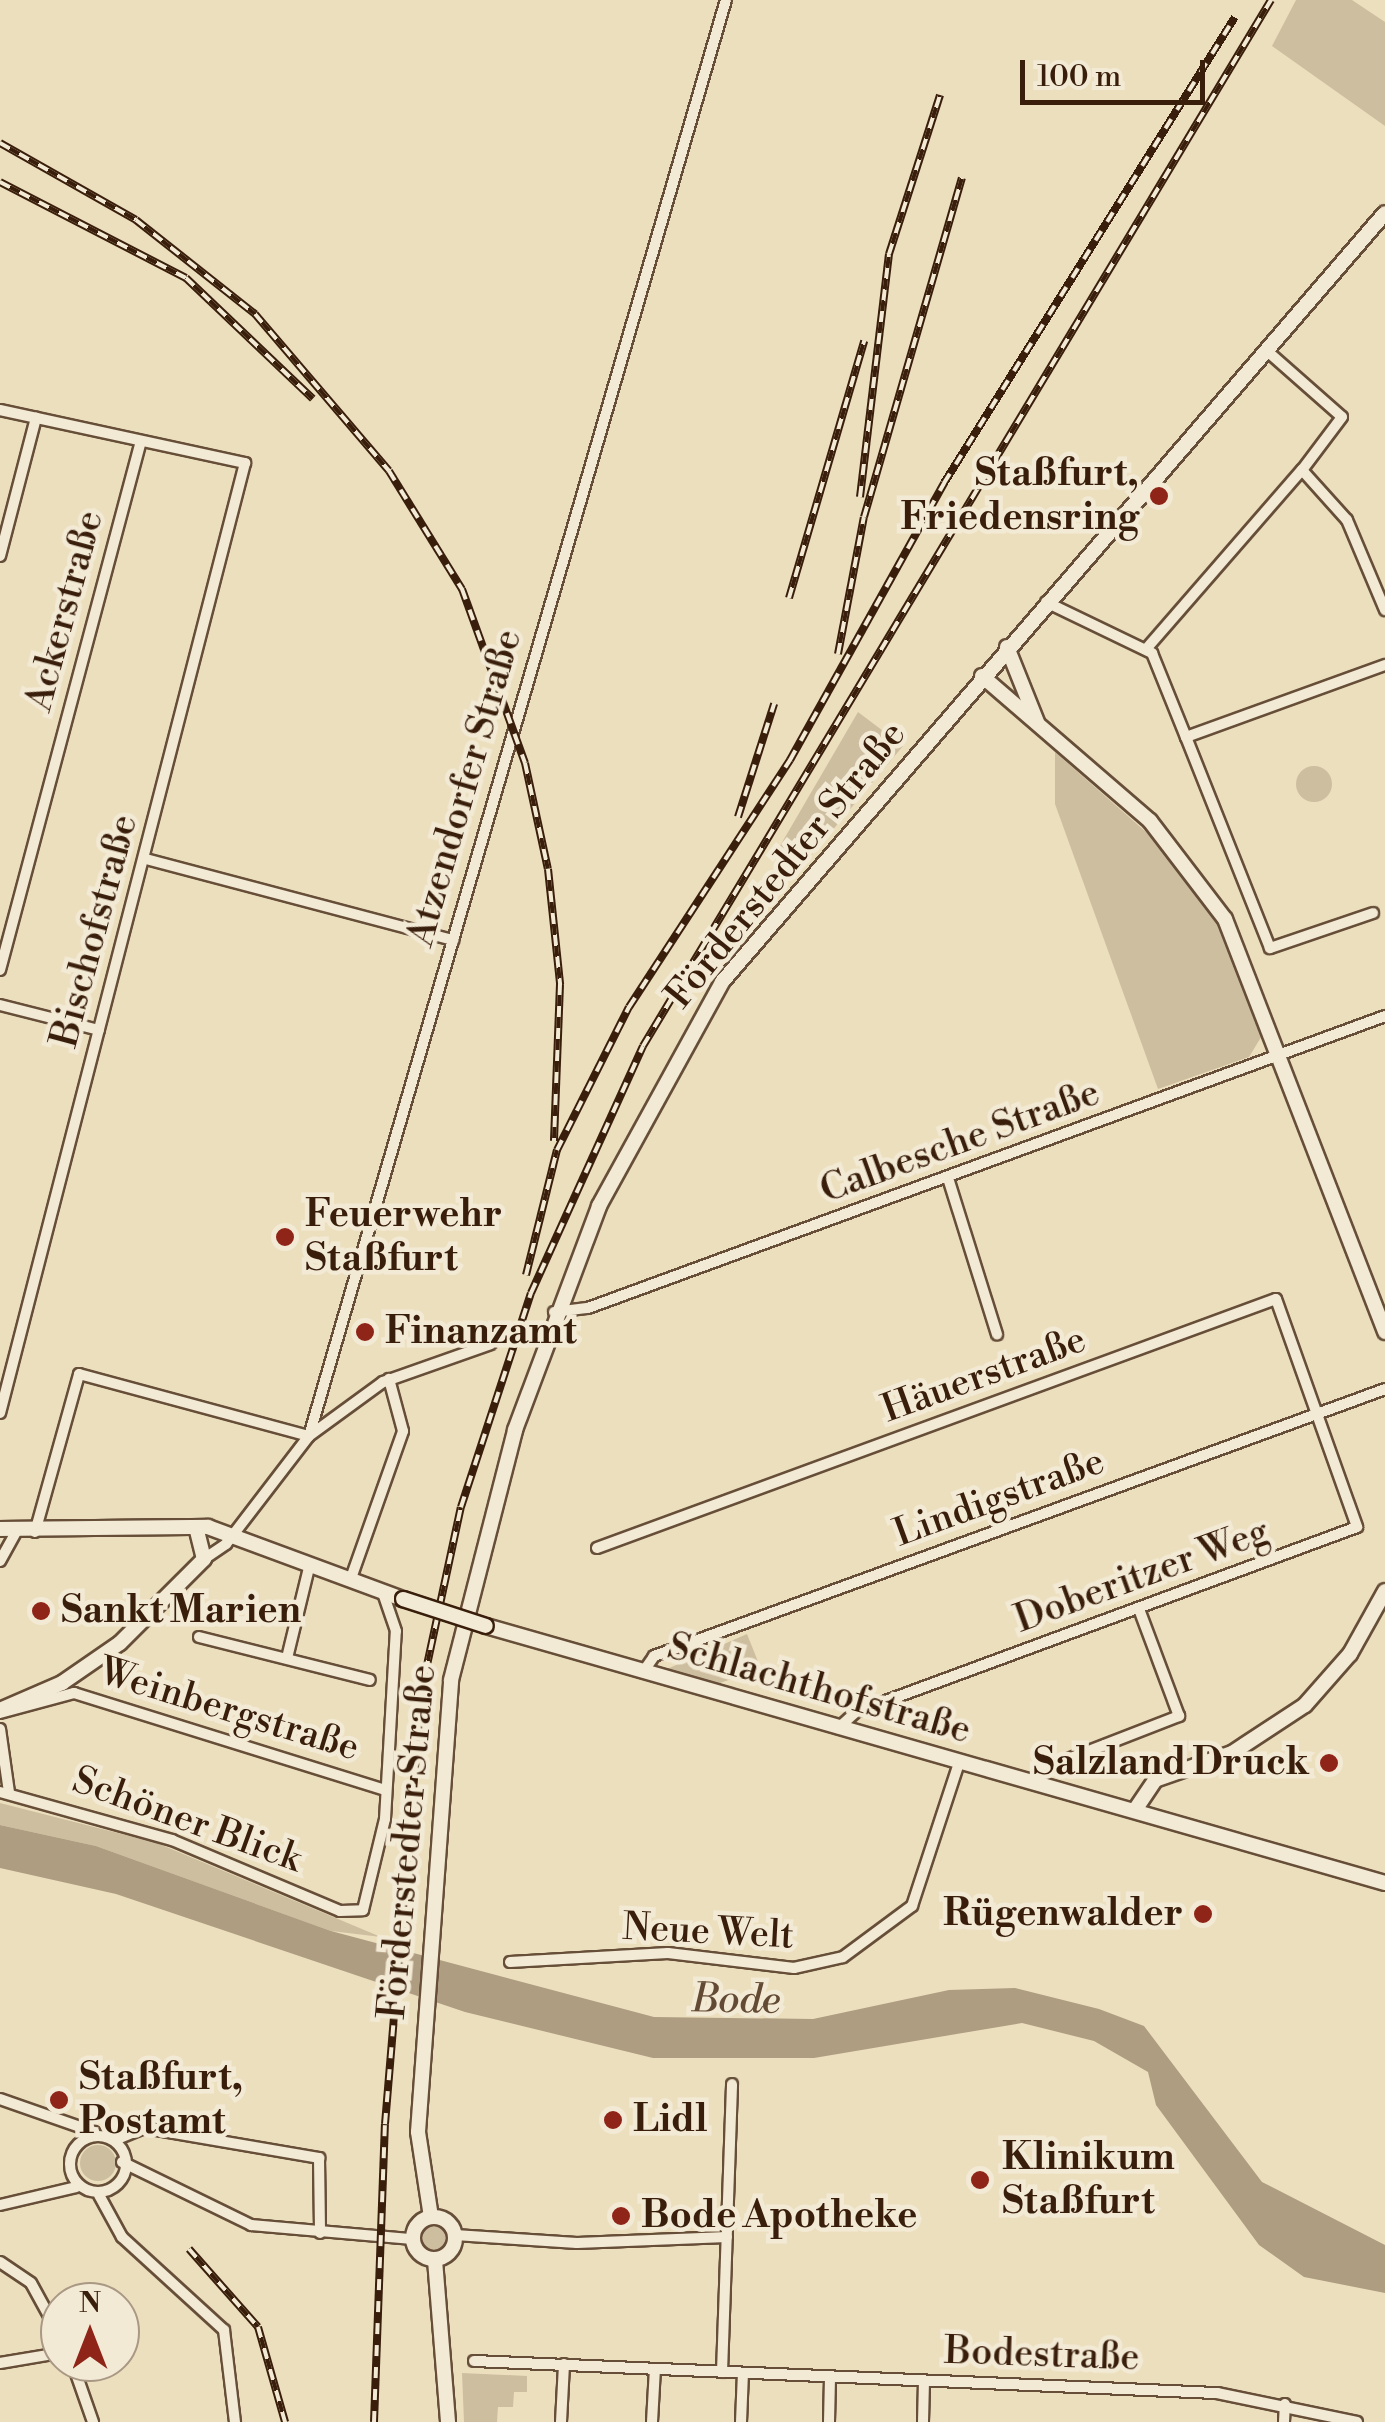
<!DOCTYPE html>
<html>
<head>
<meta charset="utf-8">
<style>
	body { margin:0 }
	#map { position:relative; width:1385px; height:2422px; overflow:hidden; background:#ecdfbe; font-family:"Libre Bodoni",serif }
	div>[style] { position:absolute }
	.green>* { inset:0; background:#cebea0 }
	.round { border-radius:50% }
	.water>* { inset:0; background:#af9d81 }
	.roads { filter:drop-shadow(2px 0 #664e38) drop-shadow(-2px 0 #664e38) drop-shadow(0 2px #664e38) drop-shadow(0 -2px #664e38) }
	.street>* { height:10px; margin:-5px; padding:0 5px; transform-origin:5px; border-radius:5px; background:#f3ead5 }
	.street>.ring { margin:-5px; padding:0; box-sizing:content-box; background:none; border:10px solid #f3ead5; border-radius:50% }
	.secondary>* { height:14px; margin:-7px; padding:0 7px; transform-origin:7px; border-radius:7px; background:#f3ead5 }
	.secondary>.ring { margin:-7px; padding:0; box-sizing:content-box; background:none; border:14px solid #f3ead5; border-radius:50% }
	.rail>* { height:8px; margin-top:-4px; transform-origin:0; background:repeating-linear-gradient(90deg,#f3ead5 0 11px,#391e0b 0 22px); box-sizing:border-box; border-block:2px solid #391e0b }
	.bridges { filter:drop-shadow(2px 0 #391e0b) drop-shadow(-2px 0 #391e0b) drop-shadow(0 2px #391e0b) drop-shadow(0 -2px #391e0b) }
	.secondary-bridge>* { height:14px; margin:-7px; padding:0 7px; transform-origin:7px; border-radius:7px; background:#f3ead5 }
	.dots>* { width:28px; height:28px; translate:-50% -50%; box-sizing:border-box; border:5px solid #f3ead5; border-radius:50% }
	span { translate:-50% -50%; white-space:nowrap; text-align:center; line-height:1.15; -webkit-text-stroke:9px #f3ead5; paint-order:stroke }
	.poi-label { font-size:38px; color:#391e0b; font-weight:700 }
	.right { translate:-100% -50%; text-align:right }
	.left { translate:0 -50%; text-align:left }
	.street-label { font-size:38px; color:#391e0b }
	.water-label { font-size:40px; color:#624a34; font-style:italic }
	.north { position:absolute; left:40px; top:2282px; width:100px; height:100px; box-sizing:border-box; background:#f3ead5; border:2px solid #a99884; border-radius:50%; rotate:0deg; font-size:28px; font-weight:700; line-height:40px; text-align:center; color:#391e0b }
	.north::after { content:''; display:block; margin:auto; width:35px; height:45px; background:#8f2418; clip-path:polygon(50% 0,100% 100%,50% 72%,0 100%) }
	.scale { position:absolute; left:1020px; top:60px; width:185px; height:45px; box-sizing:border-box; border:5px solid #391e0b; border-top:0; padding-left:12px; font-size:30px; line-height:35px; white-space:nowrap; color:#391e0b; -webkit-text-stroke:8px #f3ead5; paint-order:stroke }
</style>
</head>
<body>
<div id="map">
	<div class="green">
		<i style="clip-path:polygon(1296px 0,1352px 0,1385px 22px,1385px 126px,1272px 46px)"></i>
		<i style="clip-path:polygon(858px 712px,903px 746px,800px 869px,777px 851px)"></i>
		<i style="clip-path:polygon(1055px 752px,1162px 846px,1225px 934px,1263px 1034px,1249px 1057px,1158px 1089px,1055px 804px)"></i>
		<i class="round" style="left:1296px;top:766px;width:36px;height:36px"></i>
		<i style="clip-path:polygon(747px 1634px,761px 1669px,717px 1684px,667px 1669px)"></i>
		<i style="clip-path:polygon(0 1803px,157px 1843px,381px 1937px,331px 1931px,96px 1846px,0 1825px)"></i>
		<i class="round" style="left:80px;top:2145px;width:36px;height:36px"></i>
		<i class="round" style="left:420px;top:2224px;width:28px;height:28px"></i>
		<i style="clip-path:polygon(462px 2373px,527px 2376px,527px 2392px,514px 2392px,513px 2407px,498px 2407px,497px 2422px,464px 2422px)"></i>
	</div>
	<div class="water">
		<i style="clip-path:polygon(0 1825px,96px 1846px,331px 1931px,654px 2017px,813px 2019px,949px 1990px,1015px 1988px,1099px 2009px,1144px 2026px,1262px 2182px,1385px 2245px,1385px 2293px,1304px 2277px,1259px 2245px,1156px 2105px,1148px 2072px,1094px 2041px,1022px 2023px,814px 2058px,653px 2058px,465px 2012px,116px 1894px,0 1868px)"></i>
	</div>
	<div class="roads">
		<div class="street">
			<i style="left:1266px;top:350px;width:101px;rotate:41.4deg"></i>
			<i style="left:1342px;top:417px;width:66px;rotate:127deg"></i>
			<i style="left:1302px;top:470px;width:67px;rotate:48deg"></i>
			<i style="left:1347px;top:520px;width:98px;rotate:67.1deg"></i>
			<i style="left:0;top:410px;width:251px;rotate:12.2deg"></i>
			<i style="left:245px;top:463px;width:981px;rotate:104.46deg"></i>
			<i style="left:0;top:556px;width:143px;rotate:-75.4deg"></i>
			<i style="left:1046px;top:602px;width:118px;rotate:25.7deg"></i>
			<i style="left:1152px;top:653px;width:91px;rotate:68deg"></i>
			<i style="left:1147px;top:648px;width:236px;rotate:-49deg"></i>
			<i style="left:146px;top:859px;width:318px;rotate:14.8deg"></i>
			<i style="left:1373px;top:913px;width:109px;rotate:161.2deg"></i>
			<i style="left:1270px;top:948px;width:227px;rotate:-111.7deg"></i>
			<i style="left:1186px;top:737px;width:212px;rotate:-19.9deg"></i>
			<i style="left:0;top:970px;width:547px;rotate:-75.08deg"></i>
			<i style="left:0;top:1005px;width:102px;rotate:14.2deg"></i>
			<i style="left:948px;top:1178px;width:164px;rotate:72.6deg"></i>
			<i style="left:554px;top:1312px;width:34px;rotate:-7deg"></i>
			<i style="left:588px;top:1308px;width:849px;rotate:-20.12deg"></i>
			<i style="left:35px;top:1532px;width:164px;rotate:-74.4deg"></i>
			<i style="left:79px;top:1374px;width:238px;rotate:15.1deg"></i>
			<i style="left:309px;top:1436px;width:92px;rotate:-36.1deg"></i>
			<i style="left:383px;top:1382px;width:114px;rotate:-19.4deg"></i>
			<i style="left:597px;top:1548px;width:723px;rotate:-20.14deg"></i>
			<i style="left:1276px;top:1299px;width:242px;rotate:70.4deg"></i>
			<i style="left:1357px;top:1527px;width:534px;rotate:159.73deg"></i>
			<i style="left:856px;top:1712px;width:24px;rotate:138deg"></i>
			<i style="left:204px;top:1559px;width:27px;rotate:-34deg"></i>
			<i style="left:226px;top:1544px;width:136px;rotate:-52.5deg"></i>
			<i style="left:309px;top:1436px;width:1495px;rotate:-73.81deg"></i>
			<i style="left:0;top:1561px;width:35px;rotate:-61deg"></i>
			<i style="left:350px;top:1581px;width:159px;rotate:-70.5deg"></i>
			<i style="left:403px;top:1431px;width:54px;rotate:-105.1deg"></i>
			<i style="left:199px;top:1637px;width:176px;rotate:14.1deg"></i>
			<i style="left:287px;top:1658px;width:93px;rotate:-76.3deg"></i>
			<i style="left:643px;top:1672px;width:19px;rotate:-55deg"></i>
			<i style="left:654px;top:1656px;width:778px;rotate:-20.06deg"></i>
			<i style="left:0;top:1713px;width:77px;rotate:-15.1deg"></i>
			<i style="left:74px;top:1693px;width:326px;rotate:17.3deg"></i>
			<i style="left:0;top:1729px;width:64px;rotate:81.9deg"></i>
			<i style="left:1030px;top:1782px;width:21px;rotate:-43deg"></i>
			<i style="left:1045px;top:1768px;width:144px;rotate:-21.2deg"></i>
			<i style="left:1179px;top:1716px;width:114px;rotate:-110.5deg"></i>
			<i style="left:0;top:1792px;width:179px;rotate:15.6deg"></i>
			<i style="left:172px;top:1840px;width:182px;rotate:22.9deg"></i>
			<i style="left:340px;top:1911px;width:23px;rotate:-2deg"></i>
			<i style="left:363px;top:1910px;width:94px;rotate:-76.4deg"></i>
			<i style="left:385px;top:1819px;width:188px;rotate:-86.7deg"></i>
			<i style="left:396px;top:1631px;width:40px;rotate:-108.9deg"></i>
			<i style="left:510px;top:1962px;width:158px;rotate:-3.3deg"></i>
			<i style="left:668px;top:1953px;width:127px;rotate:6.8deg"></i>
			<i style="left:794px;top:1968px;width:50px;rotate:-12.7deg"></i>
			<i style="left:843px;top:1957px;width:86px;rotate:-36.5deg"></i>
			<i style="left:912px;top:1906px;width:151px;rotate:-71.8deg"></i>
			<i style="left:0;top:2099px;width:100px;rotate:19.3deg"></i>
			<i class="ring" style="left:70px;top:2136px;width:46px;height:46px"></i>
			<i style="left:117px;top:2139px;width:29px;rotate:-22deg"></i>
			<i style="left:144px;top:2128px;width:178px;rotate:9.7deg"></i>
			<i style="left:319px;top:2158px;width:75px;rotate:89.2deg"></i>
			<i style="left:122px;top:2162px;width:144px;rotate:26deg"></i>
			<i style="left:251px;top:2225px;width:162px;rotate:5deg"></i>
			<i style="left:99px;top:2195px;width:48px;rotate:61.3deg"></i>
			<i style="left:122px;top:2237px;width:138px;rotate:42.4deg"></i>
			<i style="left:224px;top:2330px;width:93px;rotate:83.2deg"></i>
			<i style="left:0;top:2205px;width:78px;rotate:-13.3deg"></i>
			<i style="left:455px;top:2235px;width:122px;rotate:3.8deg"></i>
			<i style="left:577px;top:2243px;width:150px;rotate:-2.3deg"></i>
			<i style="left:0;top:2262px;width:37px;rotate:34deg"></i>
			<i style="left:31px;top:2283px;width:60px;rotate:61.3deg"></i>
			<i style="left:474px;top:2361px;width:744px;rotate:2.47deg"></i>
			<i style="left:1217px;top:2393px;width:143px;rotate:11.7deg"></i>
			<i style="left:72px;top:2362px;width:64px;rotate:70.7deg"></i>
			<i style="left:0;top:2363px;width:61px;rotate:-9.5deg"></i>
			<i style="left:722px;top:2372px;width:288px;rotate:-88deg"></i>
			<i style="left:561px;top:2422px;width:58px;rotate:-87deg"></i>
			<i style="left:652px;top:2422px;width:53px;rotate:-86.8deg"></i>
			<i style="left:741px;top:2422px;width:49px;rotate:-87.7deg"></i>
			<i style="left:829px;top:2422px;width:45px;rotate:-88.7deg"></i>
			<i style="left:923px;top:2422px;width:41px;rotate:-88.6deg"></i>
			<i style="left:1284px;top:2422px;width:18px;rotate:-87deg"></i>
		</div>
		<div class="secondary">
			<i style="left:1007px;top:647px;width:81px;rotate:68.2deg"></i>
			<i style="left:982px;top:676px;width:222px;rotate:40.8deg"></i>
			<i style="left:1150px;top:821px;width:123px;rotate:52.6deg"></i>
			<i style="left:1225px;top:919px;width:443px;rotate:68.8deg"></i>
			<i style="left:0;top:1529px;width:208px;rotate:-0.6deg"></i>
			<i style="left:208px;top:1527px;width:208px;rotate:20.3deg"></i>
			<i style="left:486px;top:1626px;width:935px;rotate:15.95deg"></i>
			<i style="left:0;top:1710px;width:68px;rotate:-23.5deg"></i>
			<i style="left:62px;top:1683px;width:70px;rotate:-34.6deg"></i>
			<i style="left:120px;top:1643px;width:119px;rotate:-45deg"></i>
			<i style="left:204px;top:1559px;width:33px;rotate:-104deg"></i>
			<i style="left:1135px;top:1810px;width:36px;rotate:-56deg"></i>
			<i style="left:1155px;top:1780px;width:82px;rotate:-19.3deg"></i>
			<i style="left:1232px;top:1753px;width:87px;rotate:-33.3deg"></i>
			<i style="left:1305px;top:1705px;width:68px;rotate:-48.6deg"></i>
			<i style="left:1350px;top:1654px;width:72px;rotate:-60.9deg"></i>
			<i class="ring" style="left:413px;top:2217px;width:28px;height:28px"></i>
			<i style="left:431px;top:2217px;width:86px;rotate:-98.7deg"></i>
			<i style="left:418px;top:2132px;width:453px;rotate:-85.8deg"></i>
			<i style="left:451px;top:1680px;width:258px;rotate:-75.6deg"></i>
			<i style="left:515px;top:1430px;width:239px;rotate:-69.4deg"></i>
			<i style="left:599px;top:1206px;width:256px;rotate:-61.2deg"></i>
			<i style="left:722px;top:982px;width:1015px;rotate:-49.23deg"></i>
			<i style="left:435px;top:2260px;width:163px;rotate:85.4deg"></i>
		</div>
	</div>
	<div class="rail">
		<i style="left:0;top:143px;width:156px;rotate:29.5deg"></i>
		<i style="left:136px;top:220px;width:152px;rotate:38.3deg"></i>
		<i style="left:255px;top:314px;width:206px;rotate:49.5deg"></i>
		<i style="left:389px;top:471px;width:139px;rotate:58.3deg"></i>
		<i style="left:462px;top:589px;width:185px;rotate:70.1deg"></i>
		<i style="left:525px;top:763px;width:108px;rotate:77.8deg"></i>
		<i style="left:548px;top:869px;width:116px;rotate:84deg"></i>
		<i style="left:560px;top:984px;width:157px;rotate:92.2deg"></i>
		<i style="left:0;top:182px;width:209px;rotate:27.3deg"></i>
		<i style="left:186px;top:278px;width:175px;rotate:43.6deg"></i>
		<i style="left:860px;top:497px;width:245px;rotate:-83.2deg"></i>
		<i style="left:889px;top:254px;width:167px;rotate:-72.2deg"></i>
		<i style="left:789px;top:598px;width:268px;rotate:-73.7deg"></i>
		<i style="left:838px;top:654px;width:139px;rotate:-79.3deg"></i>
		<i style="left:864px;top:517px;width:353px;rotate:-73.9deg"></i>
		<i style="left:738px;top:817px;width:119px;rotate:-72.3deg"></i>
		<i style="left:526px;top:1275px;width:129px;rotate:-76.1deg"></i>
		<i style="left:557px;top:1150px;width:160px;rotate:-63.3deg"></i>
		<i style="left:629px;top:1007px;width:295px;rotate:-56.9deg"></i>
		<i style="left:790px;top:760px;width:317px;rotate:-60.9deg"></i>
		<i style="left:944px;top:483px;width:549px;rotate:-58.02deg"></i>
		<i style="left:189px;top:2249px;width:104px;rotate:48.5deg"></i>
		<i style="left:258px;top:2327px;width:99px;rotate:74.1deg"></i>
		<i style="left:374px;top:2422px;width:298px;rotate:-87.9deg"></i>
		<i style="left:385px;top:2124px;width:433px;rotate:-85.2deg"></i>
		<i style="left:421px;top:1693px;width:190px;rotate:-77.9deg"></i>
		<i style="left:461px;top:1507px;width:225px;rotate:-71.9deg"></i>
		<i style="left:531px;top:1293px;width:271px;rotate:-65.6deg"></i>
		<i style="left:643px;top:1046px;width:1220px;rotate:-59.02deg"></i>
	</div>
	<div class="bridges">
		<div class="secondary-bridge">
			<i style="left:403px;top:1599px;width:87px;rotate:18deg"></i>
		</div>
	</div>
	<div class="dots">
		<i style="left:1159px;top:496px;background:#8f2418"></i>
		<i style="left:285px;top:1237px;background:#8f2418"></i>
		<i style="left:365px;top:1332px;background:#8f2418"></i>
		<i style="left:41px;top:1611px;background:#8f2418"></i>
		<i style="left:1329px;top:1763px;background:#8f2418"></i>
		<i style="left:1203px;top:1914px;background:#8f2418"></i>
		<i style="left:59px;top:2100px;background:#8f2418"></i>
		<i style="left:613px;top:2120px;background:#8f2418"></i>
		<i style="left:980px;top:2180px;background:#8f2418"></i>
		<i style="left:621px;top:2216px;background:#8f2418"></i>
	</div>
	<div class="poi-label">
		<span class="right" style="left:1139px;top:496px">Staßfurt,<br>Friedensring</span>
		<span class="left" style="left:305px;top:1237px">Feuerwehr<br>Staßfurt</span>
		<span class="left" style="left:385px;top:1332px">Finanzamt</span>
		<span class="left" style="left:61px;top:1611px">Sankt Marien</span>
		<span class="right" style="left:1309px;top:1763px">Salzland Druck</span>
		<span class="right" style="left:1183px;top:1914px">Rügenwalder</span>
		<span class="left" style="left:79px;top:2100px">Staßfurt,<br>Postamt</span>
		<span class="left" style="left:633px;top:2120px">Lidl</span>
		<span class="left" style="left:1002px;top:2180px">Klinikum<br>Staßfurt</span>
		<span class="left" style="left:641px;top:2216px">Bode Apotheke</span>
	</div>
	<div class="street-label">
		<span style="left:65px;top:611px;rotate:-75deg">Ackerstraße</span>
		<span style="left:465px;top:788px;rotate:-74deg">Atzendorfer Straße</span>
		<span style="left:786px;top:865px;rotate:-51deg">Förderstedter Straße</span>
		<span style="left:95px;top:931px;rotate:-75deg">Bischofstraße</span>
		<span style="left:960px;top:1142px;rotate:-20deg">Calbesche Straße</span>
		<span style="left:984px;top:1375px;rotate:-20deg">Häuerstraße</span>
		<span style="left:999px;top:1498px;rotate:-20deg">Lindigstraße</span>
		<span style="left:1142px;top:1576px;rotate:-20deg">Doberitzer Weg</span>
		<span style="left:819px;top:1689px;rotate:16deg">Schlachthofstraße</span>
		<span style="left:229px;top:1710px;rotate:17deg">Weinbergstraße</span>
		<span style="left:187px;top:1820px;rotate:20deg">Schöner Blick</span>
		<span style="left:408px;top:1842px;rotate:-85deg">Förderstedter Straße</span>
		<span style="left:708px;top:1932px;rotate:3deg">Neue Welt</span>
		<span style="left:1042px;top:2355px;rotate:2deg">Bodestraße</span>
	</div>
	<div class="water-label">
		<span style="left:736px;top:2000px;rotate:1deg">Bode</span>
	</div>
	<div class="north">N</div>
	<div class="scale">100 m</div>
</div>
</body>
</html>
